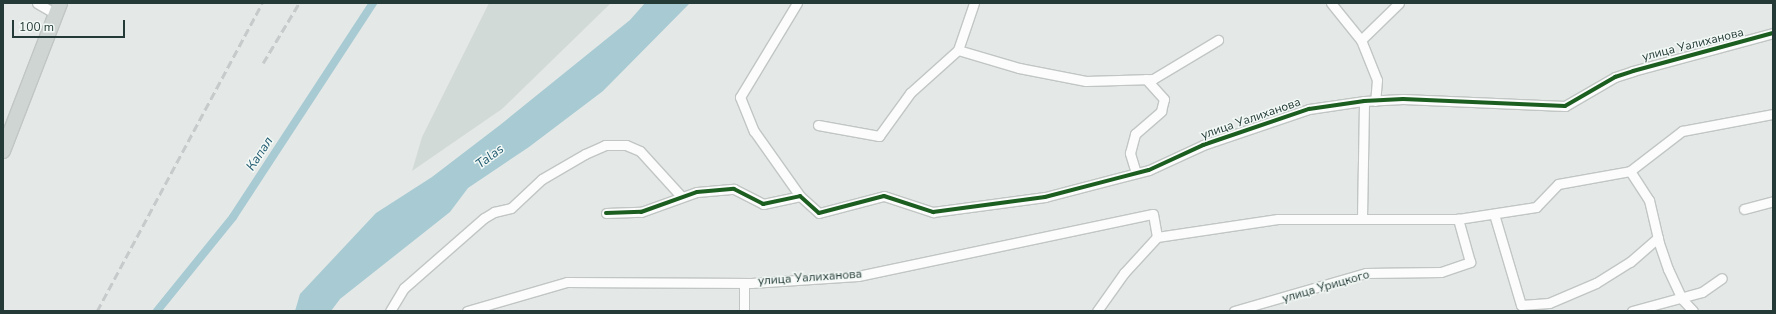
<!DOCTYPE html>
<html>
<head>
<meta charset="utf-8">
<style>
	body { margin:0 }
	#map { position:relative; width:1776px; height:314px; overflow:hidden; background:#e4e9e7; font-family:"Nunito Sans",sans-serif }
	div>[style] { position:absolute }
	.built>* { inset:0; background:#d2dad7 }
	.water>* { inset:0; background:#a8cad3 }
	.canal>* { height:8px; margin:-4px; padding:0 4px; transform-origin:4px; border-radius:4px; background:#a8cad3 }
	.roads { filter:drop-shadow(1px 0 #c1c6c4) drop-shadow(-1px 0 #c1c6c4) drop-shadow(0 1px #c1c6c4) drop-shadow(0 -1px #c1c6c4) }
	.minor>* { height:9px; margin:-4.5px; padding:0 4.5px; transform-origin:4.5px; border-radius:4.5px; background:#fbfcfb }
	.primary>* { height:14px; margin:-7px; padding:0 7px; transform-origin:7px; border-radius:7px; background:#ced5d3 }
	.rail>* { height:2.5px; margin-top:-1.25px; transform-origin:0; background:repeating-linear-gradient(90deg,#c7caca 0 8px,transparent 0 12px) }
	.cycleway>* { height:4px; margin:-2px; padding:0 2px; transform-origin:2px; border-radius:2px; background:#1b5e20 }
	span { translate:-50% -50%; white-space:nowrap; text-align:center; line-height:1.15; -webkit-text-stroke:3px #f2f8f5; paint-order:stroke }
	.street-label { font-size:12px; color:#233a36 }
	.water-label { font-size:13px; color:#225c71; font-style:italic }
	.frame { position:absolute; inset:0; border:4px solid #233a36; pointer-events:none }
	.scale { position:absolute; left:12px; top:20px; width:113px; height:18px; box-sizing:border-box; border:2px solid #233a36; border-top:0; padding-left:5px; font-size:12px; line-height:14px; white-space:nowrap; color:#233a36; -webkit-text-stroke:3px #f2f8f5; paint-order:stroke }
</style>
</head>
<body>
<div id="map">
	<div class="built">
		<i style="clip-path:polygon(489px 3px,611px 3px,502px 109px,412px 171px,422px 137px)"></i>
	</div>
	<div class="water">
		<i style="clip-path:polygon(645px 3px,690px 3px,603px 91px,529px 147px,468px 188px,450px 212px,340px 299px,331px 311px,295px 311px,300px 294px,376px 213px,432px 177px,500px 125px,630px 20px)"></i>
	</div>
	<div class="canal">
		<i style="left:157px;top:311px;width:121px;rotate:-51deg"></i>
		<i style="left:233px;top:217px;width:256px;rotate:-56.8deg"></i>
	</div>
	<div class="roads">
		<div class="minor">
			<i style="left:37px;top:3px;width:22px;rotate:30deg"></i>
			<i style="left:797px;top:3px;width:110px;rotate:121.2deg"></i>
			<i style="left:740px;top:97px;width:37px;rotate:68deg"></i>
			<i style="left:754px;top:131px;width:80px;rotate:54.7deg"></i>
			<i style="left:1331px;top:3px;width:48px;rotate:51deg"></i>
			<i style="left:1361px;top:40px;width:43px;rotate:68.2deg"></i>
			<i style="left:1377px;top:80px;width:21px;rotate:95deg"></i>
			<i style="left:1361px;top:40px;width:53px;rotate:-44.2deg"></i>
			<i style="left:958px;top:50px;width:64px;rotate:16.4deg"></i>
			<i style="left:1019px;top:68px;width:68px;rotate:11deg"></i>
			<i style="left:1086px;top:81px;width:67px;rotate:-1.7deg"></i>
			<i style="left:1153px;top:79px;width:76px;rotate:-31deg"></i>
			<i style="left:818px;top:125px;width:62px;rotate:10.2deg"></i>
			<i style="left:879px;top:136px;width:53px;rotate:-54.2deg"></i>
			<i style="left:910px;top:93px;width:64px;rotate:-41.9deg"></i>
			<i style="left:958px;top:50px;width:50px;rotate:-71.2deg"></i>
			<i style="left:1630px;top:171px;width:35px;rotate:57deg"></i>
			<i style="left:1649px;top:200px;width:44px;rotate:76.9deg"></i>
			<i style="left:1659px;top:243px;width:28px;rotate:71deg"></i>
			<i style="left:1668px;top:269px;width:33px;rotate:65deg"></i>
			<i style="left:1682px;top:299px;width:16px;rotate:47deg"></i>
			<i style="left:1136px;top:173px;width:21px;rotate:-107deg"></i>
			<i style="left:1130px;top:153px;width:20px;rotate:-75deg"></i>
			<i style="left:1135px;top:134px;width:35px;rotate:-41deg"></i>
			<i style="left:1161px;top:111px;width:12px;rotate:-76deg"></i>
			<i style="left:1164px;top:99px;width:27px;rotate:-132deg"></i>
			<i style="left:1744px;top:209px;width:30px;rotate:-15deg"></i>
			<i style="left:606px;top:213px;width:35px;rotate:-2deg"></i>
			<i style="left:641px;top:212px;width:59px;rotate:-19.7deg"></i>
			<i style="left:697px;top:192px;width:37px;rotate:-5deg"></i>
			<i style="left:734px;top:189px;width:33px;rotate:27deg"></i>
			<i style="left:763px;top:204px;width:38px;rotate:-12deg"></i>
			<i style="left:800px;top:196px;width:25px;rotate:42deg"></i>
			<i style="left:819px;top:213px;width:67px;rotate:-14.7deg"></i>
			<i style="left:884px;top:196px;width:52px;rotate:18.1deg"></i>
			<i style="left:933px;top:212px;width:113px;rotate:-7.6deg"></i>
			<i style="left:1045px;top:197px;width:107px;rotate:-14.6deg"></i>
			<i style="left:1149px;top:170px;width:60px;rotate:-24.8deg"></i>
			<i style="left:1203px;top:145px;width:112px;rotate:-18.8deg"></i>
			<i style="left:1309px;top:109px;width:56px;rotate:-8.3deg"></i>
			<i style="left:1364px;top:101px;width:39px;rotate:-3deg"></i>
			<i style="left:1403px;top:99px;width:162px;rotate:2.5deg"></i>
			<i style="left:1565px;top:106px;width:58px;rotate:-30.1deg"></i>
			<i style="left:1615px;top:77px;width:19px;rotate:-18deg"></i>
			<i style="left:1633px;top:71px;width:145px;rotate:-15.2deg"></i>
			<i style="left:1494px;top:214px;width:95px;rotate:73.5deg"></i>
			<i style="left:1521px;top:305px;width:28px;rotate:-4deg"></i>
			<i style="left:1549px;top:303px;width:51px;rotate:-23.1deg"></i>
			<i style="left:1596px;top:283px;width:40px;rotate:-32deg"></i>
			<i style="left:1630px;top:262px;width:37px;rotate:-41deg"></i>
			<i style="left:1362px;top:218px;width:117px;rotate:-89deg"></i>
			<i style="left:390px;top:311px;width:27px;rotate:-59deg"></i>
			<i style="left:404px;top:288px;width:106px;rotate:-41.2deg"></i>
			<i style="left:484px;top:218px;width:12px;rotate:-31deg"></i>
			<i style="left:494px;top:212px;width:17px;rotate:-13deg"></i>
			<i style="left:511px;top:208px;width:42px;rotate:-43.1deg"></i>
			<i style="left:542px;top:179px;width:50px;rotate:-30.2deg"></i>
			<i style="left:585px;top:154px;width:22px;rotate:-24deg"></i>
			<i style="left:605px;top:145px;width:21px"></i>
			<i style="left:626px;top:145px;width:15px;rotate:23deg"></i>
			<i style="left:640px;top:151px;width:61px;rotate:47.7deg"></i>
			<i style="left:467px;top:311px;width:104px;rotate:-16.2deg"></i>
			<i style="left:567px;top:282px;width:184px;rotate:0.3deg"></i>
			<i style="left:751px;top:283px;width:107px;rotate:-3.7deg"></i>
			<i style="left:858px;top:276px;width:301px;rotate:-11.9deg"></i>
			<i style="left:1153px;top:214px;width:23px;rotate:80deg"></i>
			<i style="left:744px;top:311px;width:28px;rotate:-90deg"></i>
			<i style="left:1097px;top:311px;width:47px;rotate:-54.6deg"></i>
			<i style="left:1124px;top:273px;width:49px;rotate:-47.5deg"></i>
			<i style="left:1157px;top:237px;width:122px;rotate:-8.5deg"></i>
			<i style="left:1278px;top:219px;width:180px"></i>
			<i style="left:1458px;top:219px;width:79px;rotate:-8.7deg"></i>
			<i style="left:1536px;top:207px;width:32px;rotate:-46deg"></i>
			<i style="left:1558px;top:184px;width:73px;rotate:-10.2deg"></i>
			<i style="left:1630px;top:171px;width:66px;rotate:-37.6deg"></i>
			<i style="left:1682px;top:131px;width:93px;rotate:-10.6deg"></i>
			<i style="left:1234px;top:311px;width:137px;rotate:-16.1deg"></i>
			<i style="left:1366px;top:273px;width:75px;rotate:-0.8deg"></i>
			<i style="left:1441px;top:272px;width:31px;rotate:-19deg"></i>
			<i style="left:1470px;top:262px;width:45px;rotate:-105.6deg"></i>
			<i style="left:1632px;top:311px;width:73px;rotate:-15.2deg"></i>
			<i style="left:1702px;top:292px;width:24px;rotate:-35deg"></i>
		</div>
		<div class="primary">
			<i style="left:3px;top:151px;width:159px;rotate:-68.9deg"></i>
		</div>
	</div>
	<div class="rail">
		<i style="left:263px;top:63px;width:70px;rotate:-59deg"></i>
		<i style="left:97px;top:311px;width:349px;rotate:-61.8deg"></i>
	</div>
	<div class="cycleway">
		<i style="left:606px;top:213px;width:35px;rotate:-2deg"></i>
		<i style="left:641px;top:212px;width:59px;rotate:-19.7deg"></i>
		<i style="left:697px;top:192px;width:37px;rotate:-5deg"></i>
		<i style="left:734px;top:189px;width:33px;rotate:27deg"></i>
		<i style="left:763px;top:204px;width:38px;rotate:-12deg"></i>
		<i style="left:800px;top:196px;width:25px;rotate:42deg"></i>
		<i style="left:819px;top:213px;width:67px;rotate:-14.7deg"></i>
		<i style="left:884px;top:196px;width:52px;rotate:18.1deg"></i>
		<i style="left:933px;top:212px;width:113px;rotate:-7.6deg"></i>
		<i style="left:1045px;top:197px;width:107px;rotate:-14.6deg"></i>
		<i style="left:1149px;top:170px;width:60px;rotate:-24.8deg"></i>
		<i style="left:1203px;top:145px;width:112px;rotate:-18.8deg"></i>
		<i style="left:1309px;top:109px;width:56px;rotate:-8.3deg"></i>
		<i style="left:1364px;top:101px;width:39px;rotate:-3deg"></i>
		<i style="left:1403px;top:99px;width:162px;rotate:2.5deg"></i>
		<i style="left:1565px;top:106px;width:58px;rotate:-30.1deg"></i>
		<i style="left:1615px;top:77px;width:19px;rotate:-18deg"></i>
		<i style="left:1633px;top:71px;width:145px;rotate:-15.2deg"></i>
	</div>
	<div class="street-label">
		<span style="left:1693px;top:45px;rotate:-14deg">улица Уалиханова</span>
		<span style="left:1251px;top:119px;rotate:-19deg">улица Уалиханова</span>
		<span style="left:810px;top:278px;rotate:-4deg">улица Уалиханова</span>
		<span style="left:1326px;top:287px;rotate:-16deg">улица Урицкого</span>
	</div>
	<div class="water-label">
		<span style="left:260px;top:154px;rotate:-57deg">Капал</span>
		<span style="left:490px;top:157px;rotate:-37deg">Talas</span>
	</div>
	<div class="frame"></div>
	<div class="scale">100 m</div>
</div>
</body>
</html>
